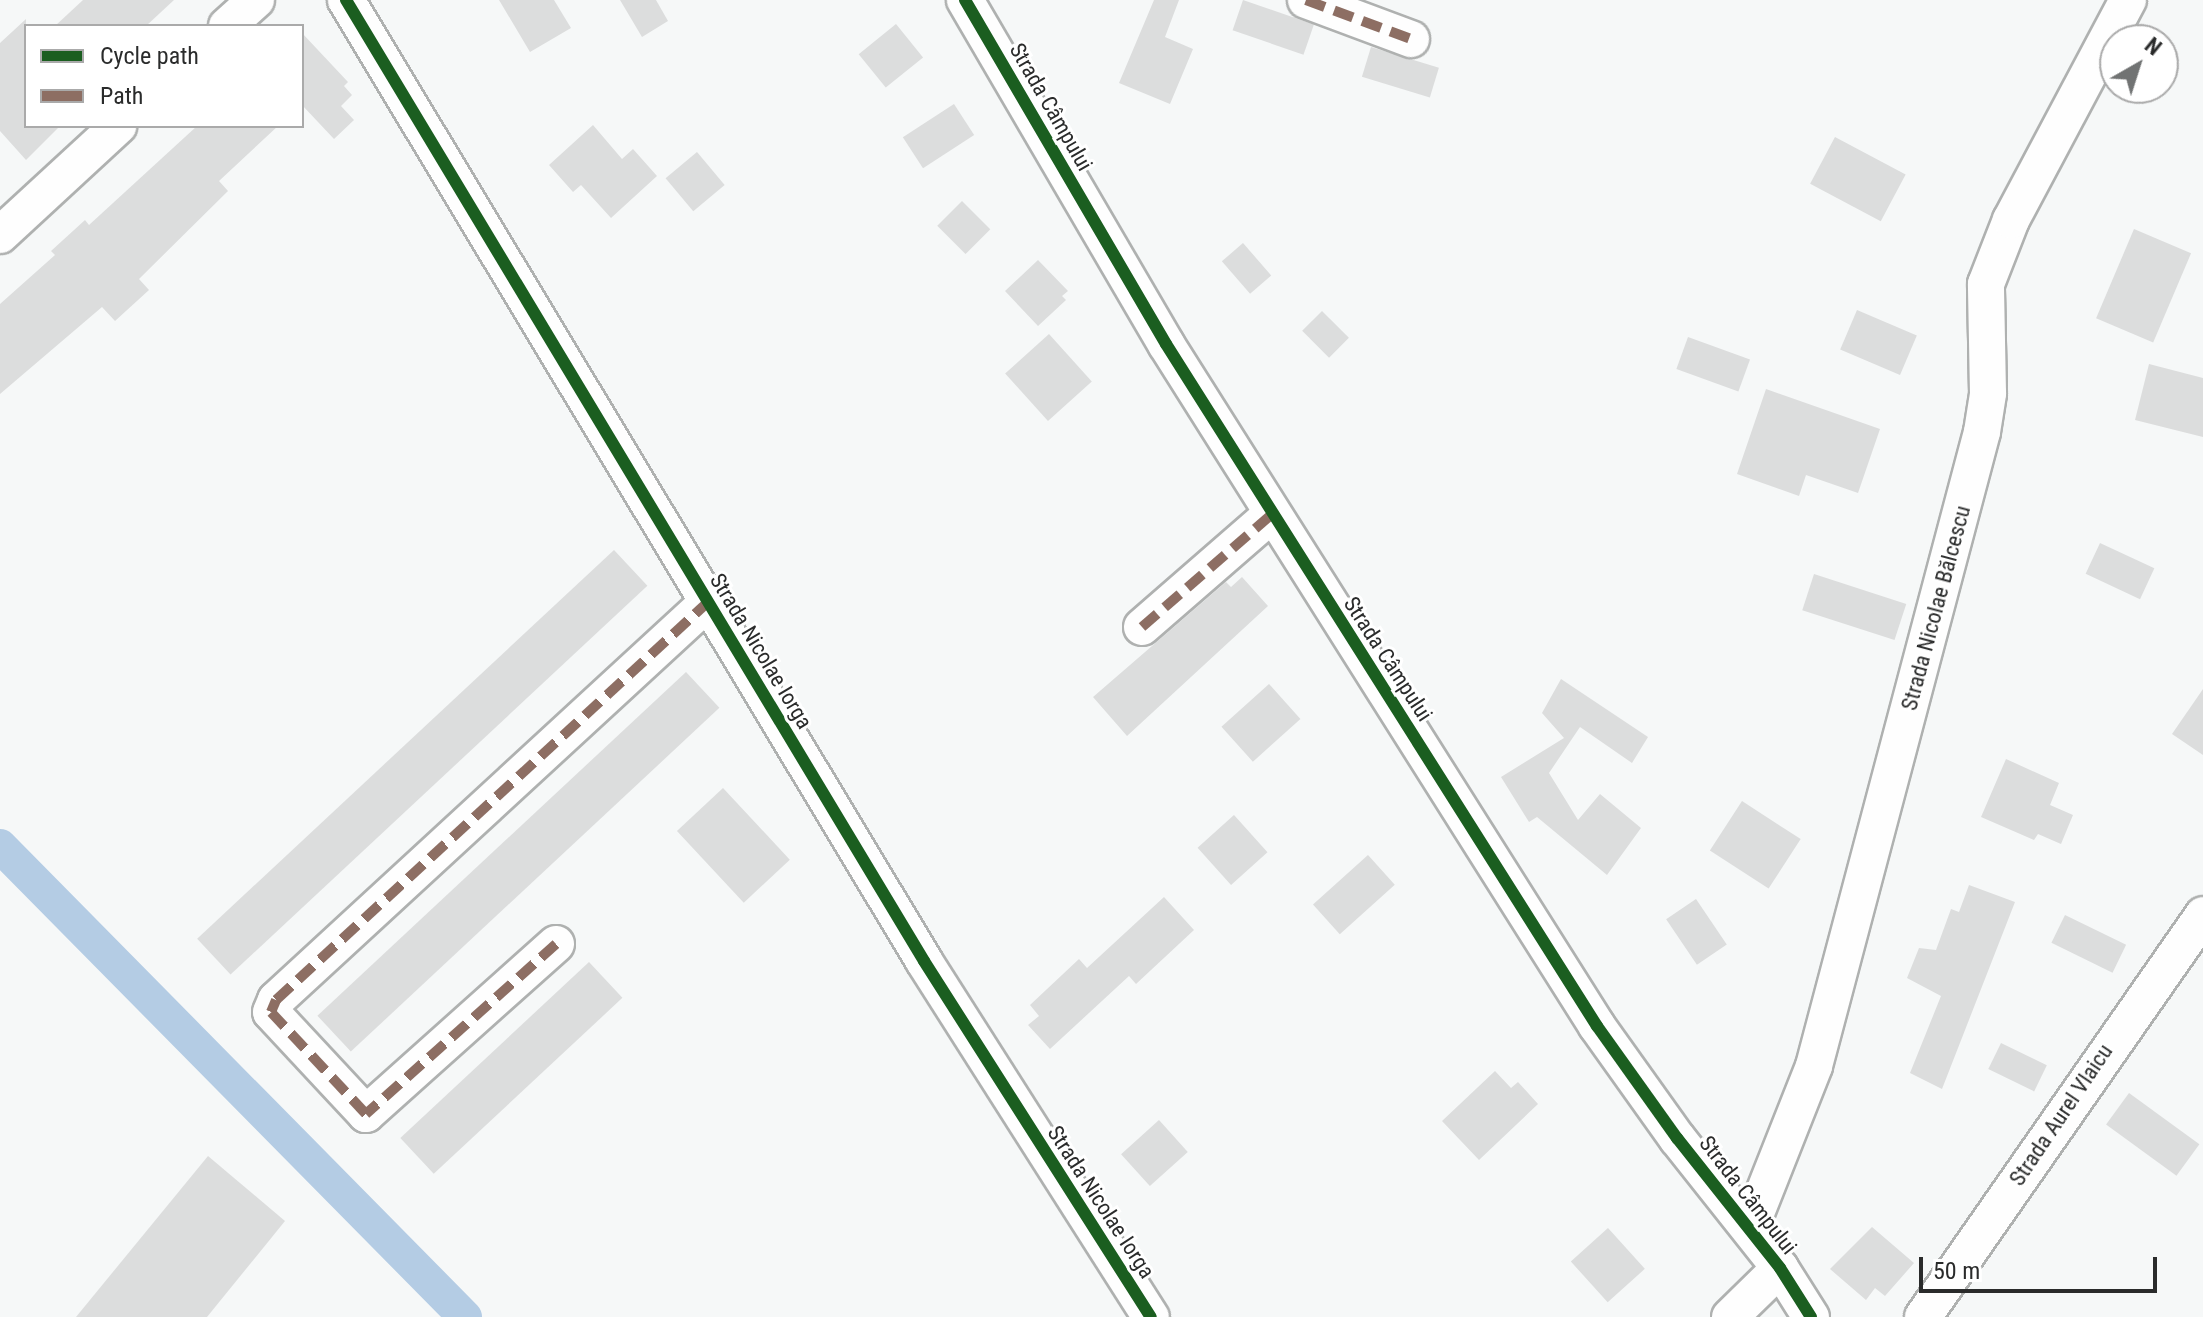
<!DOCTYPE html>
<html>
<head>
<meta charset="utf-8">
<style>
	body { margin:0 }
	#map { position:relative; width:2203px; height:1317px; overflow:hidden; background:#f6f8f8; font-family:"Roboto Condensed",sans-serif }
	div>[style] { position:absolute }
	.canal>* { height:34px; margin:-17px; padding:0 17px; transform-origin:17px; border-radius:17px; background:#b4cce4 }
	.building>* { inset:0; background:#dcdddd; transform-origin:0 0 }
	.roads { filter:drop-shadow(2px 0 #afb1b0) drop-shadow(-2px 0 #afb1b0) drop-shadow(0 2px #afb1b0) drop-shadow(0 -2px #afb1b0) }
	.minor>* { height:36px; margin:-18px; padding:0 18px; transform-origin:18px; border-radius:18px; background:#fefefe }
	.quiet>* { height:10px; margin-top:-5px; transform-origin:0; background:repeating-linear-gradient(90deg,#8d6e63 0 20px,transparent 0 30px) }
	.cycleway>* { height:12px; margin:-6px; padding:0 6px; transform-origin:6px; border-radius:6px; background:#1b5e20 }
	span { translate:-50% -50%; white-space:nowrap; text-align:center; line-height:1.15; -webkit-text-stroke:6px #fff; paint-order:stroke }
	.street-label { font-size:22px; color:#2a2b2b }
	.legend { position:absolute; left:24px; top:24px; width:280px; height:104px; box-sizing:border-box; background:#fff; border:2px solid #aaa; margin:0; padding:10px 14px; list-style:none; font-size:24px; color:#2a2b2b }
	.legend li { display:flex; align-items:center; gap:16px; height:40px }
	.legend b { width:40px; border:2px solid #aaa }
	.north { position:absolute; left:2099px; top:24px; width:80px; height:80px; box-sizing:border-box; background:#fff; border:2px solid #aaa; border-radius:50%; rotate:39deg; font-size:22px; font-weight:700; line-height:32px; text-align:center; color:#2a2b2b }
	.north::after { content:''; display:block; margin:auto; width:28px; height:36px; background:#717373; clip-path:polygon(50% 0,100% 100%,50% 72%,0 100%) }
	.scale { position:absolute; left:1919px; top:1257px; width:238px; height:36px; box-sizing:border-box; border:4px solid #2a2b2b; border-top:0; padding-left:10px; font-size:24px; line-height:28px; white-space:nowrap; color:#2a2b2b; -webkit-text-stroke:6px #fff; paint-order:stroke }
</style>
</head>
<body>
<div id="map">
	<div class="canal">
		<i style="left:0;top:846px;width:662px;rotate:45.37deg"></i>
	</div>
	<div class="building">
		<i style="clip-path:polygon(83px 0,174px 0,146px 26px,55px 26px)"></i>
		<i style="clip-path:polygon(499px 0,554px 0,571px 28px,530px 52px)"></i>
		<i style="clip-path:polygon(620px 0,656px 0,668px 21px,642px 37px)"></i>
		<i style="clip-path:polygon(1154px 0,1179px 0,1165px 37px,1193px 49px,1170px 104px,1119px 83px)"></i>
		<i style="left:1243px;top:0;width:75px;height:32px;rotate:19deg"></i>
		<i style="clip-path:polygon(26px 19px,26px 126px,60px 126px,26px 160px,0 131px,0 43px)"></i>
		<i style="left:896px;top:24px;width:43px;height:48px;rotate:51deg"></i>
		<i style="clip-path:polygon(302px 33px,348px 82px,344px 86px,352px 95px,341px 106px,354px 120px,334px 139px,302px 105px)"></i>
		<i style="left:1371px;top:47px;width:71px;height:31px;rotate:17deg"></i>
		<i style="left:954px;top:104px;width:37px;height:61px;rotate:57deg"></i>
		<i style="clip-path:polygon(593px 125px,622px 159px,633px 149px,657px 176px,611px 218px,581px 185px,573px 192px,549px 165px)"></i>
		<i style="clip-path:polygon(197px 126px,278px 126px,219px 181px,228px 191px,139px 279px,149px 290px,115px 321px,102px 307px,0 394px,0 304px,55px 255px,51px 251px,85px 220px,89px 225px)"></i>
		<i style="left:1835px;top:137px;width:80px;height:53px;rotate:28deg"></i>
		<i style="left:697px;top:152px;width:43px;height:41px;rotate:50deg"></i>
		<i style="left:962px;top:201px;width:40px;height:35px;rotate:45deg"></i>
		<i style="left:2134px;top:229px;width:62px;height:97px;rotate:23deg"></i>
		<i style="left:1243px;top:243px;width:43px;height:28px;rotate:49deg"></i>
		<i style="clip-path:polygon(1038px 260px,1068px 291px,1062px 296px,1066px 300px,1038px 326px,1005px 291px)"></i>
		<i style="left:1857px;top:310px;width:65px;height:43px;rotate:23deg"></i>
		<i style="left:1322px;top:311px;width:38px;height:28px;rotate:45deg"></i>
		<i style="left:1049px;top:334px;width:64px;height:59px;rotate:48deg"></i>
		<i style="left:1688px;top:337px;width:66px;height:34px;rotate:20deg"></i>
		<i style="clip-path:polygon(2149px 364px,2203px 378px,2203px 437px,2135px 420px)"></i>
		<i style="clip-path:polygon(1766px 389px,1880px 429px,1858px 493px,1806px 475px,1799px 496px,1737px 474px)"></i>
		<i style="left:2100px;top:543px;width:60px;height:34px;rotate:25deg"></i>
		<i style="left:614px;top:550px;width:49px;height:570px;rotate:47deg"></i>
		<i style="left:1814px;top:574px;width:97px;height:38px;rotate:18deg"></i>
		<i style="clip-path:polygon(1242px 577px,1268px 606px,1127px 736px,1093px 697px,1226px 582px,1231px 587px)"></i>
		<i style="left:686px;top:672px;width:49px;height:504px;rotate:47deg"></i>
		<i style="clip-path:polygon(1561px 679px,1648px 737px,1632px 763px,1580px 727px,1549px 773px,1578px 820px,1600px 794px,1641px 828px,1607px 875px,1537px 817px,1529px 822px,1501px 777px,1564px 738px,1542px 713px)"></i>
		<i style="left:1269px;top:684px;width:47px;height:64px;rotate:48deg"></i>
		<i style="clip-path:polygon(2203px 689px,2203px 755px,2172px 734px)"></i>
		<i style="clip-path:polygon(2006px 759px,2059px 783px,2050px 805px,2073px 815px,2061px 844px,2038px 834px,2034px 840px,1981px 817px)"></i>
		<i style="left:723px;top:788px;width:98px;height:63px;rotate:47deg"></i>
		<i style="left:1742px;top:801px;width:70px;height:59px;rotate:33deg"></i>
		<i style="left:1234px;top:815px;width:50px;height:49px;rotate:48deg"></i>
		<i style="left:1368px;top:855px;width:40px;height:74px;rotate:48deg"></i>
		<i style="clip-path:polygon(1969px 885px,2015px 902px,1942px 1089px,1910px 1073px,1941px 996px,1907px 978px,1919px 948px,1936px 950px,1951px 909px,1959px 912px)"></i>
		<i style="clip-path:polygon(1164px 897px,1194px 930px,1136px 984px,1129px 976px,1050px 1049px,1028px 1025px,1039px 1016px,1030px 1005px,1079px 959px,1087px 968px)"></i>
		<i style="left:1696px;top:899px;width:55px;height:36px;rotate:56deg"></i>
		<i style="left:2065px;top:915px;width:68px;height:31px;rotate:26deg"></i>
		<i style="left:589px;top:962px;width:49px;height:258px;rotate:47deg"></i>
		<i style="left:2001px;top:1043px;width:51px;height:29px;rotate:26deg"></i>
		<i style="clip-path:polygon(1495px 1071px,1511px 1088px,1518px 1082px,1538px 1104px,1479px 1160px,1442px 1121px)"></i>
		<i style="left:2129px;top:1093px;width:87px;height:39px;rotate:36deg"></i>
		<i style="left:1159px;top:1120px;width:43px;height:51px;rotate:48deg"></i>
		<i style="clip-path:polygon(208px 1156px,285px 1221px,207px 1317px,76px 1317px)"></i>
		<i style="clip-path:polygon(1872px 1227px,1914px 1263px,1885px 1296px,1875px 1288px,1866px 1300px,1830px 1269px)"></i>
		<i style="left:1608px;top:1228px;width:55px;height:50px;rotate:48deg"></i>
	</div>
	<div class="roads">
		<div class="minor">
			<i style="left:346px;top:0;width:1121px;rotate:58.97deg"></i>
			<i style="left:924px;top:961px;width:422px;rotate:57.5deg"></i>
			<i style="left:965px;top:0;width:398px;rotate:59.7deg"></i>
			<i style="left:1166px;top:344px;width:807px;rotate:57.71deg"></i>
			<i style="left:1597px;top:1026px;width:138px;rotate:54.5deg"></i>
			<i style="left:1677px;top:1138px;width:166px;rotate:51.6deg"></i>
			<i style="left:1780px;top:1268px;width:58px;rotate:57.7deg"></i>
			<i style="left:1306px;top:0;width:112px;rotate:20.4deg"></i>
			<i style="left:227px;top:26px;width:39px;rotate:-42deg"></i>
			<i style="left:0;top:235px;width:161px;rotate:-42.7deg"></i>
			<i style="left:1142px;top:627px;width:172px;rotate:-41deg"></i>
			<i style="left:556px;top:944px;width:255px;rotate:138.2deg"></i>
			<i style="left:366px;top:1114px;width:139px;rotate:-133deg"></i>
			<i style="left:271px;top:1012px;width:13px;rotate:-67deg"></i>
			<i style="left:276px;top:1000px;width:587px;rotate:-42.65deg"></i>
			<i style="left:1750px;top:1228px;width:174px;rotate:-68.4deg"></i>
			<i style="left:1814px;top:1066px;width:656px;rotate:-75.16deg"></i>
			<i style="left:1982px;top:432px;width:39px;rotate:-81deg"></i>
			<i style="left:1988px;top:393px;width:109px;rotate:-91.1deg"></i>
			<i style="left:1986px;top:284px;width:69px;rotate:-68.7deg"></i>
			<i style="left:2011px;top:220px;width:249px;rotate:-62deg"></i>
			<i style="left:1730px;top:1317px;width:70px;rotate:-44.4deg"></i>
			<i style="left:1923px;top:1317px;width:490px;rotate:-55.1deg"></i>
		</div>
	</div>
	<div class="quiet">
		<i style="left:1306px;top:0;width:112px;rotate:20.4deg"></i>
		<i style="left:1142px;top:627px;width:172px;rotate:-41deg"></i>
		<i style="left:556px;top:944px;width:255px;rotate:138.2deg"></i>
		<i style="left:366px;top:1114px;width:139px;rotate:-133deg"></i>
		<i style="left:271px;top:1012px;width:13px;rotate:-67deg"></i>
		<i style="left:276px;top:1000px;width:587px;rotate:-42.65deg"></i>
	</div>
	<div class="cycleway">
		<i style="left:346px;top:0;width:1121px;rotate:58.97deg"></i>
		<i style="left:924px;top:961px;width:422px;rotate:57.5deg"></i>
		<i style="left:965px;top:0;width:398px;rotate:59.7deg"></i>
		<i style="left:1166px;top:344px;width:807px;rotate:57.71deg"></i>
		<i style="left:1597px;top:1026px;width:138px;rotate:54.5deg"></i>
		<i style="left:1677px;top:1138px;width:166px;rotate:51.6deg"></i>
		<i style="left:1780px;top:1268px;width:58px;rotate:57.7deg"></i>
	</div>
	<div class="street-label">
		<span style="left:1051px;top:107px;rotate:60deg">Strada Câmpului</span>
		<span style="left:1936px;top:608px;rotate:-75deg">Strada Nicolae Bălcescu</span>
		<span style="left:761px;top:651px;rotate:59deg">Strada Nicolae Iorga</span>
		<span style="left:1388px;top:659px;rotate:57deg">Strada Câmpului</span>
		<span style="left:2061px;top:1115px;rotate:-56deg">Strada Aurel Vlaicu</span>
		<span style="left:1748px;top:1195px;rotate:52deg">Strada Câmpului</span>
		<span style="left:1101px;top:1202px;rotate:57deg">Strada Nicolae Iorga</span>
	</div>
	<ul class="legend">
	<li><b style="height:10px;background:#1b5e20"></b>Cycle path</li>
	<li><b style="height:10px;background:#8d6e63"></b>Path</li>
	</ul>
	<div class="north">N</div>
	<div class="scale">50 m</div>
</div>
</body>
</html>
